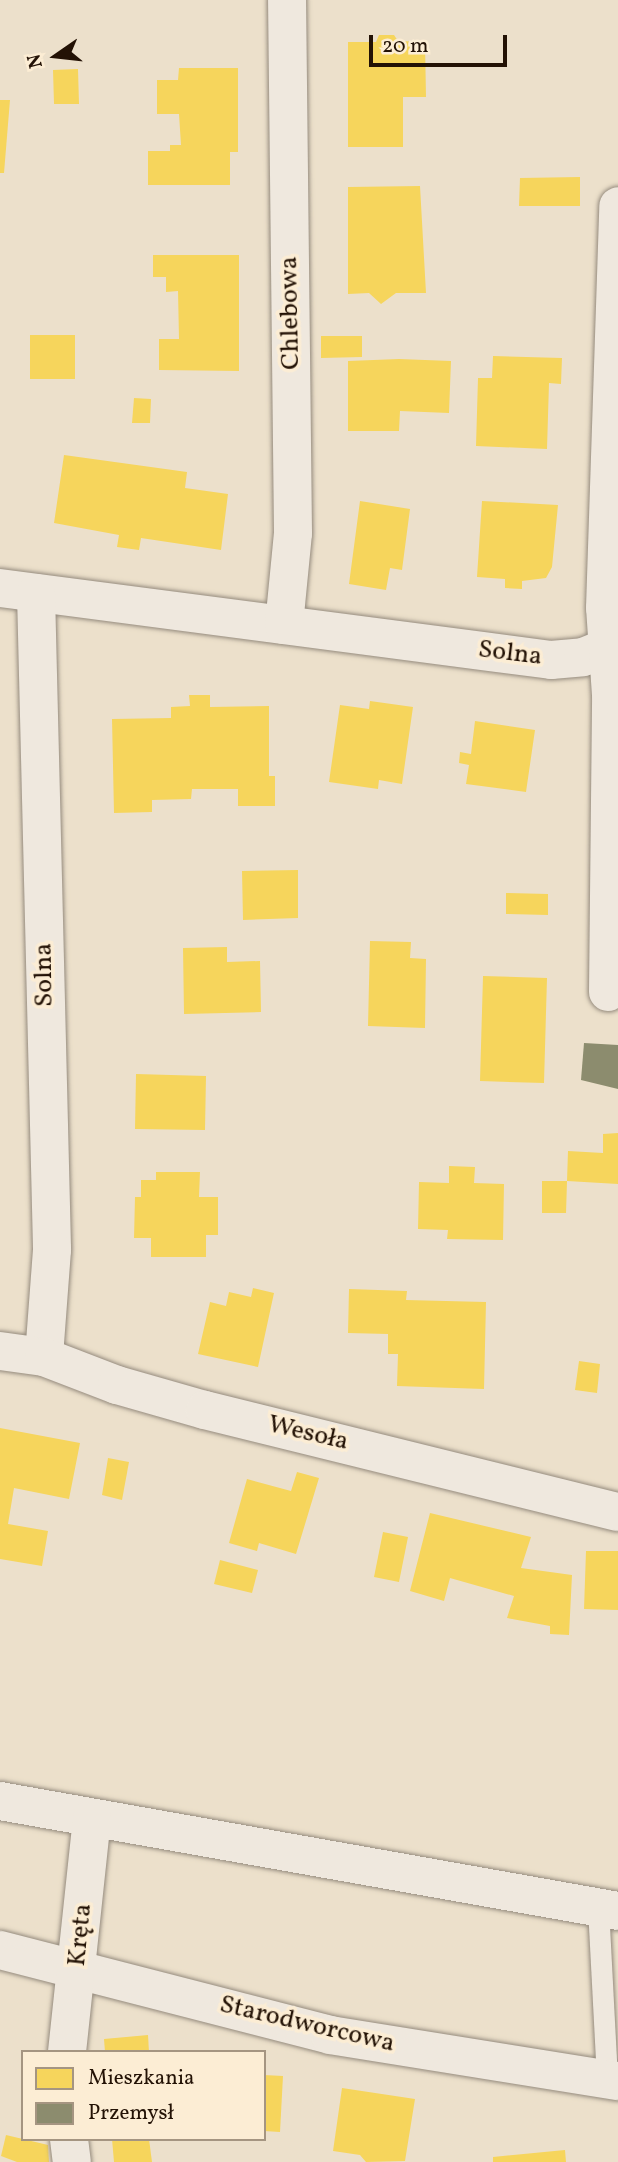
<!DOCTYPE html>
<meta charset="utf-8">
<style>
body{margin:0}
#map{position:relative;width:618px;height:2162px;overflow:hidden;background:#ece0cb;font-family:Vollkorn,serif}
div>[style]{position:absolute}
.homes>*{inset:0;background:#f6d55c}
.industry>*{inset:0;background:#8c8c6e}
.roads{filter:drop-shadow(0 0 2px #958b7e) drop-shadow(0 0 2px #958b7e)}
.service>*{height:21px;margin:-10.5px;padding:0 10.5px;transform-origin:10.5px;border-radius:10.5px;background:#efe8de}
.minor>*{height:38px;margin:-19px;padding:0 19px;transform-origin:19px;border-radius:19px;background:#efe8de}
span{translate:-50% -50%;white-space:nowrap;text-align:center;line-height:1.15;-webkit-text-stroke:7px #fcedd4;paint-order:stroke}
.street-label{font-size:26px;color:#231205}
.legend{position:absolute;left:21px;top:2050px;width:245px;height:91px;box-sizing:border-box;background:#fcedd4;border:2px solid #a59581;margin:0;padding:9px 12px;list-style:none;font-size:21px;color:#231205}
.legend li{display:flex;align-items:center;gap:14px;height:35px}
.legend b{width:35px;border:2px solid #a59581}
.north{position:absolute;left:21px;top:21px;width:70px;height:70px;-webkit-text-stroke:5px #fcedd4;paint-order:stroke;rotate:256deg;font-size:19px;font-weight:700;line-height:28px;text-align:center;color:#231205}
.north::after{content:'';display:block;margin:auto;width:24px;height:32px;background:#231205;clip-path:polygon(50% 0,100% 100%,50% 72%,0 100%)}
.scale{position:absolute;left:369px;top:35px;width:138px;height:32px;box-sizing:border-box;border:4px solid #231205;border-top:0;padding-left:9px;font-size:21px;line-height:24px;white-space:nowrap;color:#231205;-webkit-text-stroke:5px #fcedd4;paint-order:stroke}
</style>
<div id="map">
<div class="homes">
<i style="clip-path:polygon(379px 35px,394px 35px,398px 41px,425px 42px,426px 97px,403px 97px,403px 147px,348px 147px,348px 42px,376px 42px)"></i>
<i style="clip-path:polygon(179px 68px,238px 68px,238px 152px,230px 152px,230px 185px,148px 185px,148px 151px,170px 151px,170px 145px,181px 145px,179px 114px,157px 114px,157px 80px,178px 80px)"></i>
<i style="clip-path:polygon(78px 69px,79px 104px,54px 104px,53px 70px)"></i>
<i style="clip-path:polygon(0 100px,10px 100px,4px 173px,0 173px)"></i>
<i style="clip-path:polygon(580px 177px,580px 206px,519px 206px,520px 178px)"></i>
<i style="clip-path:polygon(420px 186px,426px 293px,396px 293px,381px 304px,369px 293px,348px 294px,348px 187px)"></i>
<i style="clip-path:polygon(153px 255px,239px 255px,239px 371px,159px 370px,159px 339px,179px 339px,178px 291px,166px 292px,166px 277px,153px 277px)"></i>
<i style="clip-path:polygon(30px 335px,75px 335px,75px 379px,30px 379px)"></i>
<i style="clip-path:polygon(321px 336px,362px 336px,362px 357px,321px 358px)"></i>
<i style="clip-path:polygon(493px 356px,562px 358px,561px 384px,549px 383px,547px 449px,476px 446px,478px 378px,492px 378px)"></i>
<i style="clip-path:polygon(399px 359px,451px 361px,449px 413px,400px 411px,399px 431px,348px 431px,348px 361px)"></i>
<i style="clip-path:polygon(134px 398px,151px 399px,150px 423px,132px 423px)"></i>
<i style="clip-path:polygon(64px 455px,187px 472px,185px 488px,228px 494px,221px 550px,141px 538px,139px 550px,117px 547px,119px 535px,54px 523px)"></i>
<i style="clip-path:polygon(360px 501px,410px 509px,402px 570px,390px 568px,386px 590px,349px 584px)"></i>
<i style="clip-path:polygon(482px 501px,558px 505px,552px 567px,546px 578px,522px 581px,522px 589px,505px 588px,505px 579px,477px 577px)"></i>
<i style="clip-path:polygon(189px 695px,210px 695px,210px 707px,269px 706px,269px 776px,275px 776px,275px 806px,238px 806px,238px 789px,192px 789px,191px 799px,152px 800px,152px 812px,114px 813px,112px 719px,171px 718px,171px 707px,190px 706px)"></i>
<i style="clip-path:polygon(370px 701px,413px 707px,402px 784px,379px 780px,378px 789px,329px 782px,340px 705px,369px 709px)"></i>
<i style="clip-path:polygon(475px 721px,535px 730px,526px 792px,466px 784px,469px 765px,459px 763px,460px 752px,471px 754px)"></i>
<i style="clip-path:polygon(298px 870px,298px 918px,243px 920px,242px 871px)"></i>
<i style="clip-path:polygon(506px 893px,548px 894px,548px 915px,506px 914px)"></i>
<i style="clip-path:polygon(370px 941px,411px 942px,410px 958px,426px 959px,425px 1028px,368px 1026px)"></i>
<i style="clip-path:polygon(227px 947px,227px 962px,260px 961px,261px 1012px,184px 1014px,183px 948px)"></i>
<i style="clip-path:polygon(483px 976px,547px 978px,544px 1083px,480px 1081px)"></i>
<i style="clip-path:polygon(136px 1074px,206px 1076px,205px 1130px,135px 1129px)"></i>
<i style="clip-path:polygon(618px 1133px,618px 1184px,567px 1181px,568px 1151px,603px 1153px,603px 1134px)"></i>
<i style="clip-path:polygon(449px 1166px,475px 1167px,474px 1183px,504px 1184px,503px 1240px,447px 1239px,448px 1230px,418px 1229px,419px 1182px,449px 1183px)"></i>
<i style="clip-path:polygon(156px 1172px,200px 1172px,199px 1197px,218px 1197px,218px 1235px,206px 1235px,206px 1257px,151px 1257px,151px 1238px,134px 1238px,135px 1197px,141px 1197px,141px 1180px,156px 1180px)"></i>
<i style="clip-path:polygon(542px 1181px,567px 1181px,566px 1213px,542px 1213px)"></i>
<i style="clip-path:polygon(253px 1288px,274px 1293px,258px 1367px,198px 1354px,210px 1302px,226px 1306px,229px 1292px,251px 1297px)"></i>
<i style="clip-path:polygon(349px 1289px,407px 1291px,406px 1300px,486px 1302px,484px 1389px,397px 1386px,398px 1354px,388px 1354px,388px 1334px,348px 1333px)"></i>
<i style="clip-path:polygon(579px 1361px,600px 1364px,597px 1393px,575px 1390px)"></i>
<i style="clip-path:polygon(0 1428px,80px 1443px,69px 1499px,14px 1488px,8px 1524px,48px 1531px,42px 1566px,0 1559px)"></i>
<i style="clip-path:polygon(108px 1458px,129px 1462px,122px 1500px,102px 1495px)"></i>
<i style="clip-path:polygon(297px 1472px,319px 1478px,296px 1554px,259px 1543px,257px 1551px,229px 1543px,247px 1479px,291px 1491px)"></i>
<i style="clip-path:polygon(430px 1513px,531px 1537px,521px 1568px,572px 1575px,569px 1635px,550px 1634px,550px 1626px,507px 1618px,514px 1596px,450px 1578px,444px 1601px,410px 1591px)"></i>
<i style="clip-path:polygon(383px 1532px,408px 1537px,399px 1582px,374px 1577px)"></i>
<i style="clip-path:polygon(586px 1551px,618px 1551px,618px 1610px,584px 1609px)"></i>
<i style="clip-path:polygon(220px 1560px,258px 1570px,252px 1593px,214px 1584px)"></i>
<i style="clip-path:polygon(148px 2035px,149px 2052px,105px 2052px,104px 2039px)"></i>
<i style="clip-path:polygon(264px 2075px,283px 2076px,280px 2132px,264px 2131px)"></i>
<i style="clip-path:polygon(342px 2088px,415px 2099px,405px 2161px,366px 2162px,360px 2155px,333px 2151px)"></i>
<i style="clip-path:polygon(6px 2135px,48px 2145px,49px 2162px,17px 2162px,1px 2156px)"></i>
<i style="clip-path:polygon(112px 2139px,149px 2139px,152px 2162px,114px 2162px)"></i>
<i style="clip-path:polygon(565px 2150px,566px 2162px,493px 2162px,493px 2157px)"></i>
</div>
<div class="industry">
<i style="clip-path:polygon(584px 1043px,618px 1045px,618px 1089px,581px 1080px)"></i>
</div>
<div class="roads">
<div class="service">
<i style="left:598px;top:1907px;width:173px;rotate:87deg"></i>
</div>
<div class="minor">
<i style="left:0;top:588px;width:556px;rotate:7.44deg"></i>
<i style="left:551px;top:660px;width:32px;rotate:-5deg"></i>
<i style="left:583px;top:657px;width:38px;rotate:-22deg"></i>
<i style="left:36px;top:593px;width:657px;rotate:88.6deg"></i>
<i style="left:52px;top:1250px;width:107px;rotate:94.3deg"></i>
<i style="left:284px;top:625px;width:92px;rotate:-84.4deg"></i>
<i style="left:293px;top:533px;width:533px;rotate:-90.64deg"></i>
<i style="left:608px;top:992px;width:297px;rotate:-89.4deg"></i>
<i style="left:611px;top:695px;width:87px;rotate:-93.9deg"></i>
<i style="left:605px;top:608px;width:402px;rotate:-88.1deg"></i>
<i style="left:0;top:1351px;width:44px;rotate:7.8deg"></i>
<i style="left:44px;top:1357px;width:78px;rotate:21deg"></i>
<i style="left:117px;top:1385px;width:91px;rotate:15.9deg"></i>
<i style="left:205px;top:1410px;width:425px;rotate:13.9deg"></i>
<i style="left:0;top:1801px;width:628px;rotate:10.09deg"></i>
<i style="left:0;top:1950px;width:341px;rotate:14.4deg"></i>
<i style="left:330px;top:2035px;width:292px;rotate:9.1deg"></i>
<i style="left:67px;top:2052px;width:235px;rotate:-83.9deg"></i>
<i style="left:69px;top:2139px;width:23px;rotate:83deg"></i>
</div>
</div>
<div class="street-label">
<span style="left:291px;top:313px;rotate:-91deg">Chlebowa</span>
<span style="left:510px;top:654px;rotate:7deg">Solna</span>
<span style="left:45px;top:975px;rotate:-91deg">Solna</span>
<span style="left:308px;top:1434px;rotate:13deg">Wesoła</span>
<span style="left:81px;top:1935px;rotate:-84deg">Kręta</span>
<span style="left:307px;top:2025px;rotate:13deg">Starodworcowa</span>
</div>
<ul class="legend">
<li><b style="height:19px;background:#f6d55c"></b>Mieszkania</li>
<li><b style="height:19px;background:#8c8c6e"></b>Przemysł</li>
</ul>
<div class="north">N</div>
<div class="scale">20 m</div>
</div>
